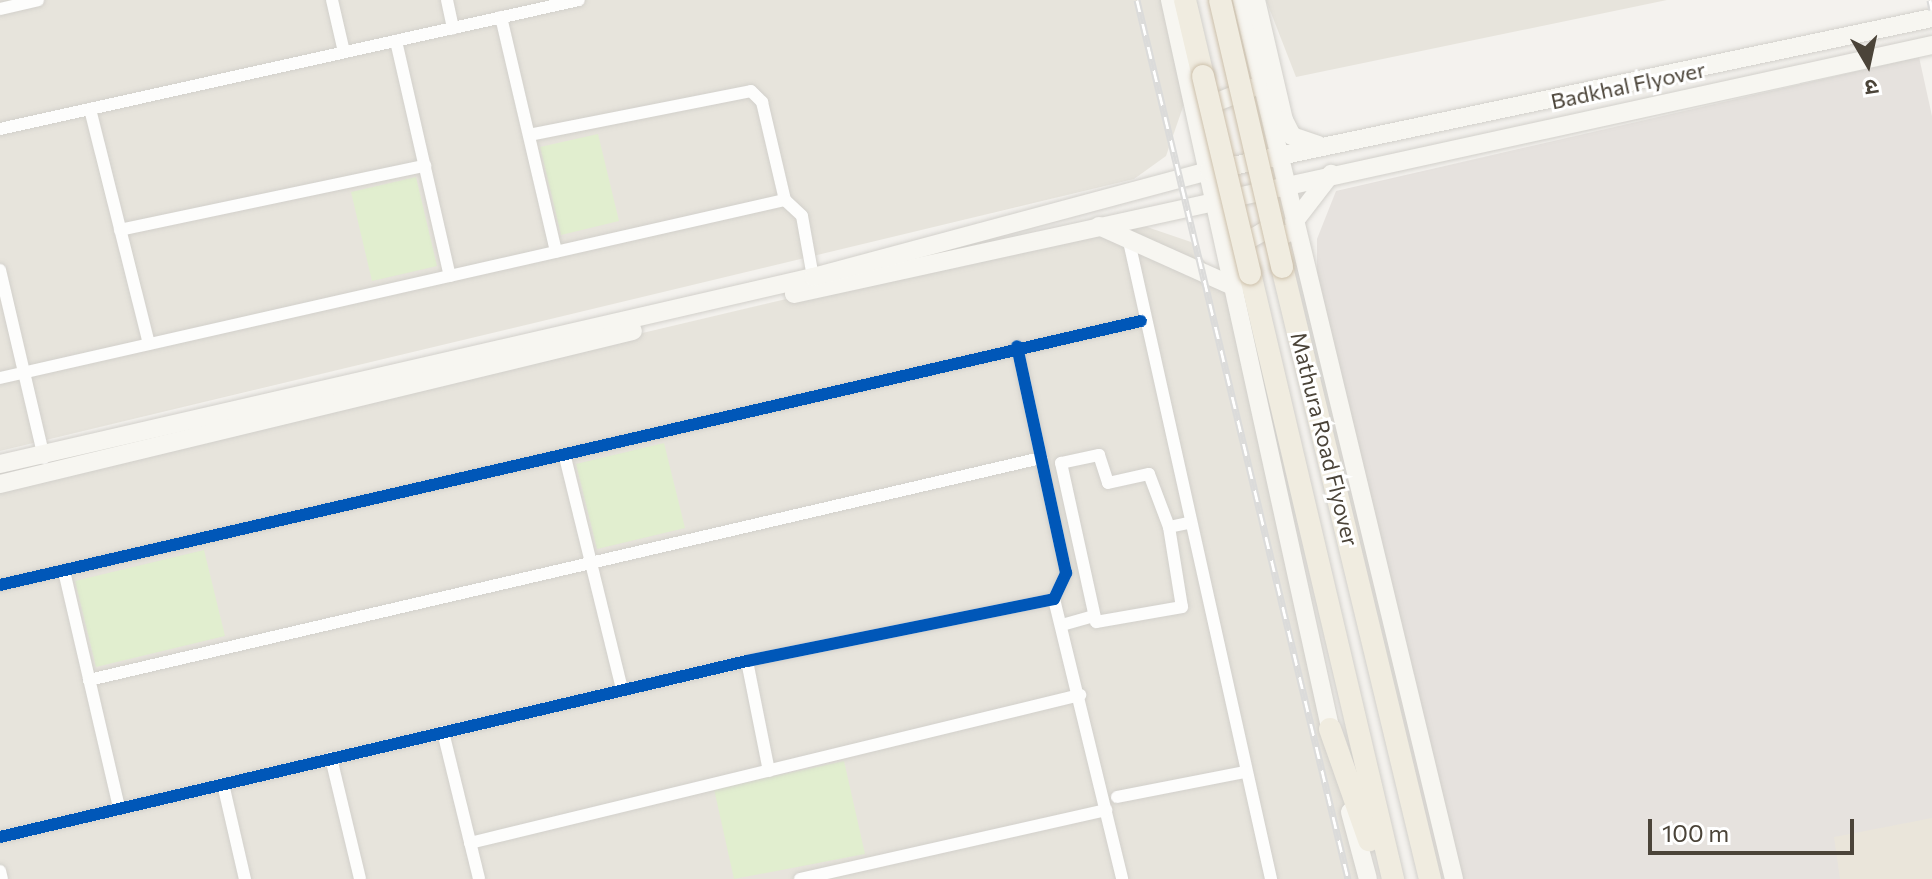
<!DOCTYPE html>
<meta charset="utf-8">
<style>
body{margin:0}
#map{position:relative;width:1932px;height:879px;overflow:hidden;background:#f4f2ee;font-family:Commissioner,"Noto Sans Devanagari",sans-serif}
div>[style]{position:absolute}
.residential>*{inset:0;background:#e7e4dc}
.industrial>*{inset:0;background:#e6e2de}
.education>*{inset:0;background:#eae5da}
.green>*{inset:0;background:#e1eecf}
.roads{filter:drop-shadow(0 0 2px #d2d0cb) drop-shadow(0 0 2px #d2d0cb)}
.minor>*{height:12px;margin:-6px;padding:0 6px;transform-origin:6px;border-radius:6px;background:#fdfdfc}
.secondary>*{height:18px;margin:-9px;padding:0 9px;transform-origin:9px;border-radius:9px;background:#f7f6f1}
.trunk>*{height:22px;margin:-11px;padding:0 11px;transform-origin:11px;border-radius:11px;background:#f0ece0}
.rail>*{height:7px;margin-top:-3.5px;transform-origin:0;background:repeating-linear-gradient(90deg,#fff 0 12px,#dbdbda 0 24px);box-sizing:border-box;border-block:2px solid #dbdbda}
.bridges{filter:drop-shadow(0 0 2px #ccbfa9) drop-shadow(0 0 2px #ccbfa9)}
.trunk-bridge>*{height:22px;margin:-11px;padding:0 11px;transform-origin:11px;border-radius:11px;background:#f0ece0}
.cycleway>*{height:12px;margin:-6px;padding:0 6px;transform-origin:6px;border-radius:6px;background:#0057b8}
span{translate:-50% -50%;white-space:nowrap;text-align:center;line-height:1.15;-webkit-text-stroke:6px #fff;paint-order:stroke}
.street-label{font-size:22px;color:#4b4439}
.north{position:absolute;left:1828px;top:24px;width:80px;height:80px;-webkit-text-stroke:6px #fff;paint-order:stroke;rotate:171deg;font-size:22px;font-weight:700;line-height:32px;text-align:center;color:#4b4439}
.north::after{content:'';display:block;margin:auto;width:28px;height:36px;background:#4b4439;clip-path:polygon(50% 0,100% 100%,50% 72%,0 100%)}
.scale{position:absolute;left:1648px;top:819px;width:206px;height:36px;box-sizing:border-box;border:4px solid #4b4439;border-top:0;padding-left:10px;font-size:24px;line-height:28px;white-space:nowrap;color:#4b4439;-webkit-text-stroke:6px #fff;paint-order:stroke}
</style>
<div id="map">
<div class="residential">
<i style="clip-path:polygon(0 0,1161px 0,1185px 101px,1166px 156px,1134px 179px,0 451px)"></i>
<i style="clip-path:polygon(1266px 0,1667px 0,1296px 77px)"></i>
<i style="clip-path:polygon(1144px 226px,1191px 242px,1231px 299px,1368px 879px,0 879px,0 485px,1078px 230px)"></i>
</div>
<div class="industrial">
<i style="clip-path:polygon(1919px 57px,1932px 116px,1932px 879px,1455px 879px,1317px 287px,1317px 239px,1336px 191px)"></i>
</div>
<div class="education">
<i style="clip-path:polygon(1932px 818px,1932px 879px,1840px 879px,1834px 837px)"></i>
</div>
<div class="green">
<i style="clip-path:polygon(598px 134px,619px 221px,561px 235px,540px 147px)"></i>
<i style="clip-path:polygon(416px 177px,437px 266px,372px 281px,351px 192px)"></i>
<i style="clip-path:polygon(664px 443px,685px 528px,597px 549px,576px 464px)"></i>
<i style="clip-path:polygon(204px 550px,225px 636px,96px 667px,75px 581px)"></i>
<i style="clip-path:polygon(844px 761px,865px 854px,734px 879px,714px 789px)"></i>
</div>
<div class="roads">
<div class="minor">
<i style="left:332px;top:0;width:53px;rotate:77deg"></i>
<i style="left:447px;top:0;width:29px;rotate:78deg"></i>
<i style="left:0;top:9px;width:39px;rotate:-13deg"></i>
<i style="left:501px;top:17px;width:241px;rotate:76.8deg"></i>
<i style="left:396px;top:41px;width:241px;rotate:77.1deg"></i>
<i style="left:90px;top:109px;width:242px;rotate:75.9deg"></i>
<i style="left:0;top:129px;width:593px;rotate:-12.56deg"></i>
<i style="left:529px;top:135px;width:226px;rotate:-11.2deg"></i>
<i style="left:751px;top:91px;width:16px;rotate:45deg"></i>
<i style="left:762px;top:102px;width:101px;rotate:76.8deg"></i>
<i style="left:120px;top:230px;width:312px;rotate:-11.9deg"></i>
<i style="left:1128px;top:237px;width:658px;rotate:77.44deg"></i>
<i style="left:0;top:270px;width:193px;rotate:76.8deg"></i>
<i style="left:0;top:378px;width:805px;rotate:-12.78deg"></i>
<i style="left:785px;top:200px;width:23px;rotate:43deg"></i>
<i style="left:802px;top:216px;width:62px;rotate:79.8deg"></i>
<i style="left:565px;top:457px;width:239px;rotate:76.2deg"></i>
<i style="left:1169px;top:527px;width:81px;rotate:80.8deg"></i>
<i style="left:1182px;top:607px;width:87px;rotate:170.1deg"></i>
<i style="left:1096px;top:622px;width:163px;rotate:-102.4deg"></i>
<i style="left:1061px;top:463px;width:39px;rotate:-12deg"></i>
<i style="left:1099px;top:455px;width:29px;rotate:72deg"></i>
<i style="left:1108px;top:483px;width:42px;rotate:-12.4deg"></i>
<i style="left:1149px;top:474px;width:57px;rotate:69.3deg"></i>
<i style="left:1169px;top:527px;width:19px;rotate:-12deg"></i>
<i style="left:64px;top:571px;width:243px;rotate:76.9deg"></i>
<i style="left:0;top:585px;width:1171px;rotate:-13.03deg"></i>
<i style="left:1054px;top:599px;width:288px;rotate:76.3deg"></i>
<i style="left:1062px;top:625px;width:33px;rotate:-16deg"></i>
<i style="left:747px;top:661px;width:112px;rotate:78.7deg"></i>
<i style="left:89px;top:680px;width:978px;rotate:-13.13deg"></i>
<i style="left:443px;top:732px;width:151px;rotate:76.2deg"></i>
<i style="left:331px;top:758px;width:124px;rotate:76.5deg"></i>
<i style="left:223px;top:784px;width:98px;rotate:77deg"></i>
<i style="left:1117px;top:797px;width:130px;rotate:-11.1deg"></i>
<i style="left:0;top:837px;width:767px;rotate:-13.26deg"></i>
<i style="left:747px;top:661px;width:313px;rotate:-11.4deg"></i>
<i style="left:1054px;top:599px;width:29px;rotate:-65deg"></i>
<i style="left:1066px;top:573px;width:232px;rotate:-102.2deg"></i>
<i style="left:470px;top:843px;width:628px;rotate:-13.64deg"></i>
<i style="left:0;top:871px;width:8px;rotate:76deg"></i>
<i style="left:800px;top:879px;width:314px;rotate:-12.7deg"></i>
</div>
<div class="secondary">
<i style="left:1170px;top:0;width:759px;rotate:77.59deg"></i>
<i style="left:1242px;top:0;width:904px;rotate:76.44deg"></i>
<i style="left:1256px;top:0;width:123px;rotate:76.9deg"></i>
<i style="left:1284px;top:120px;width:18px;rotate:63deg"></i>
<i style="left:1292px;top:136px;width:28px;rotate:19deg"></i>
<i style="left:1197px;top:98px;width:20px;rotate:11deg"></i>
<i style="left:1217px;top:102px;width:37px;rotate:-22deg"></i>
<i style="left:1294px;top:222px;width:61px;rotate:-52.4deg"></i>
<i style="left:1099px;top:226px;width:149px;rotate:24.2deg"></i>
<i style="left:1232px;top:249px;width:35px;rotate:-29deg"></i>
<i style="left:1263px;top:232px;width:23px;rotate:5deg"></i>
<i style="left:794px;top:294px;width:1165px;rotate:-12.34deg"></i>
<i style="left:0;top:464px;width:834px;rotate:-12.95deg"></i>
<i style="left:813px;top:277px;width:410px;rotate:-15deg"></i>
<i style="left:1209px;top:171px;width:739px;rotate:-11.95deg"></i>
<i style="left:0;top:484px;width:651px;rotate:-13.59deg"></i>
<i style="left:1350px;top:812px;width:69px;rotate:75deg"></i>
</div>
<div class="trunk">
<i style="left:1185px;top:0;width:78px;rotate:76.7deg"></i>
<i style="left:1282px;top:267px;width:630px;rotate:76.41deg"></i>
<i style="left:1250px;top:273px;width:623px;rotate:76.72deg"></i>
<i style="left:1330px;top:729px;width:118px;rotate:70.6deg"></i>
</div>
</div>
<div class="rail">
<i style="left:1137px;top:0;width:904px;rotate:76.5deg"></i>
<i style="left:1930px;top:0;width:10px;rotate:79deg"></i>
</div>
<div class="bridges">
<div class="trunk-bridge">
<i style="left:1220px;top:0;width:274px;rotate:76.9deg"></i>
<i style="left:1203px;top:76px;width:203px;rotate:76.6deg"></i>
</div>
</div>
<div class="cycleway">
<i style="left:0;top:585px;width:1171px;rotate:-13.03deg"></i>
<i style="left:0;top:837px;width:767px;rotate:-13.26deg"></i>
<i style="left:747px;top:661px;width:313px;rotate:-11.4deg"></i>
<i style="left:1054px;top:599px;width:29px;rotate:-65deg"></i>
<i style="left:1066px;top:573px;width:232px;rotate:-102.2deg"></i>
</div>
<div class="street-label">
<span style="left:1628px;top:85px;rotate:-12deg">Badkhal Flyover</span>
<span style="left:1325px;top:439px;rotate:76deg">Mathura Road Flyover</span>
</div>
<div class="north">उ</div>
<div class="scale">100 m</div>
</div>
